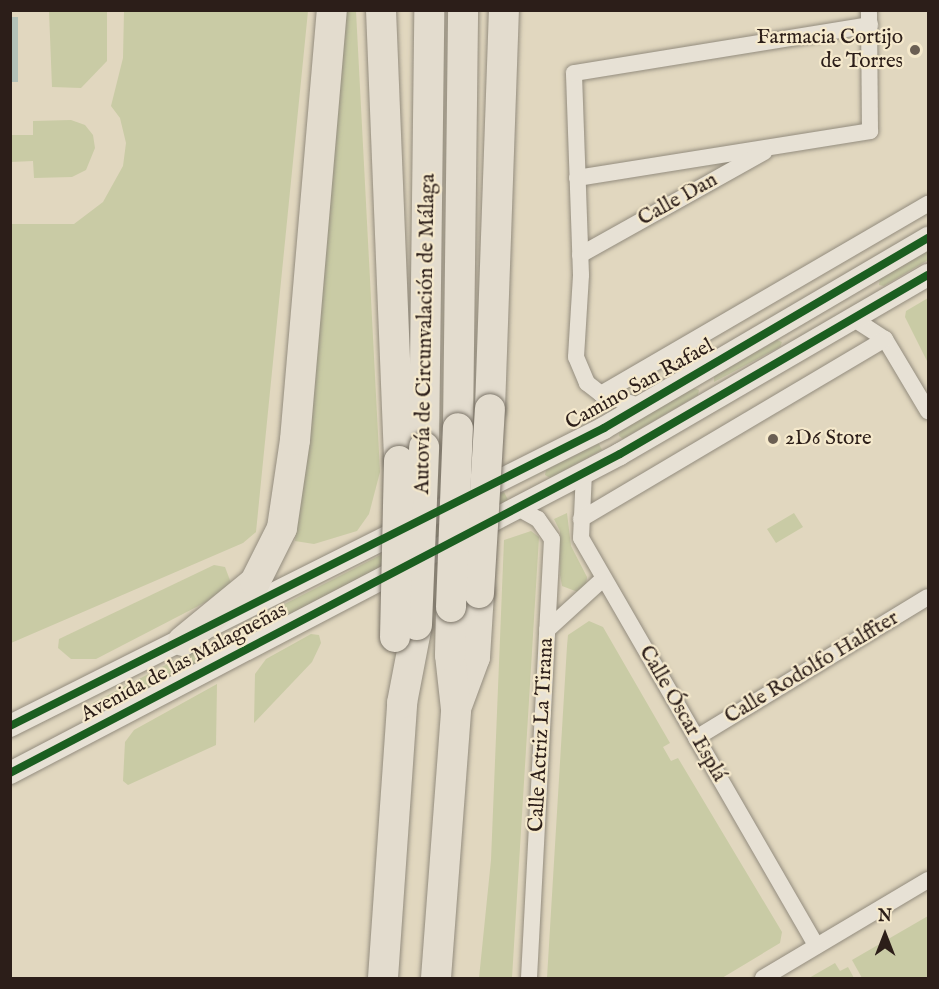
<!DOCTYPE html>
<meta charset="utf-8">
<style>
body{margin:0}
#map{position:relative;width:939px;height:989px;overflow:hidden;background:#e1d7bf;font-family:"IM FELL English",serif}
div>[style]{position:absolute}
.green>*{inset:0;background:#c9cba5}
.water>*{inset:0;background:#b3c2b9}
.roads{filter:drop-shadow(0 0 2px #938c7e) drop-shadow(0 0 2px #938c7e)}
.minor>*{height:16px;margin:-8px;padding:0 8px;transform-origin:8px;border-radius:8px;background:#e7e1d5}
.secondary>*{height:22px;margin:-11px;padding:0 11px;transform-origin:11px;border-radius:11px;background:#e7e1d5}
.motorway>*{height:30px;margin:-15px;padding:0 15px;transform-origin:15px;border-radius:15px;background:#e3dcce}
.bridges{filter:drop-shadow(0 0 2px #7a7367) drop-shadow(0 0 2px #7a7367)}
.motorway-bridge>*{height:30px;margin:-15px;padding:0 15px;transform-origin:15px;border-radius:15px;background:#e3dcce}
.cycleway>*{height:8px;margin:-4px;padding:0 4px;transform-origin:4px;border-radius:4px;background:#1b5e20}
.dots>*{width:16px;height:16px;translate:-50% -50%;box-sizing:border-box;border:3px solid #f5e9cc;border-radius:50%}
span{translate:-50% -50%;white-space:nowrap;text-align:center;line-height:1.15;-webkit-text-stroke:4.5px #f5e9cc;paint-order:stroke}
.poi-label{font-size:21px;color:#2c1e19}
.right{translate:-100% -50%;text-align:right}
.left{translate:0 -50%;text-align:left}
.street-label{font-size:21px;color:#2c1e19}
.frame{position:absolute;inset:0;border:12px solid #2c1e19;pointer-events:none}
.north{position:absolute;left:855px;top:905px;width:60px;height:60px;-webkit-text-stroke:4px #f5e9cc;paint-order:stroke;rotate:0deg;font-size:16px;font-weight:700;line-height:24px;text-align:center;color:#2c1e19}
.north::after{content:'';display:block;margin:auto;width:21px;height:27px;background:#2c1e19;clip-path:polygon(50% 0,100% 100%,50% 72%,0 100%)}
</style>
<div id="map">
<div class="green">
<i style="clip-path:polygon(49px 11px,107px 11px,107px 61px,81px 88px,52px 87px)"></i>
<i style="clip-path:polygon(124px 11px,308px 11px,256px 532px,243px 543px,11px 643px,11px 224px,74px 224px,103px 202px,123px 166px,126px 143px,120px 118px,111px 106px,123px 58px)"></i>
<i style="clip-path:polygon(340px 11px,356px 11px,380px 472px,369px 514px,357px 531px,314px 544px,295px 541px)"></i>
<i style="clip-path:polygon(71px 120px,85px 125px,93px 135px,95px 148px,86px 170px,72px 177px,34px 178px,33px 161px,11px 162px,11px 135px,33px 135px,33px 121px)"></i>
<i style="clip-path:polygon(928px 250px,928px 260px,884px 286px,879px 285px,880px 278px)"></i>
<i style="clip-path:polygon(928px 298px,928px 363px,905px 317px,906px 311px)"></i>
<i style="clip-path:polygon(777px 340px,782px 342px,780px 347px,714px 382px,714px 376px)"></i>
<i style="clip-path:polygon(694px 388px,699px 390px,698px 395px,623px 439px,619px 436px,620px 429px)"></i>
<i style="clip-path:polygon(598px 442px,602px 450px,550px 478px,545px 475px,546px 470px)"></i>
<i style="clip-path:polygon(504px 492px,508px 500px,275px 622px,267px 621px,267px 613px)"></i>
<i style="clip-path:polygon(567px 513px,571px 546px,587px 577px,586px 586px,578px 592px,562px 586px,560px 575px,560px 531px,554px 519px)"></i>
<i style="clip-path:polygon(794px 513px,803px 527px,776px 543px,767px 529px)"></i>
<i style="clip-path:polygon(531px 531px,539px 537px,512px 978px,479px 978px,491px 860px,504px 540px)"></i>
<i style="clip-path:polygon(214px 565px,225px 567px,231px 583px,206px 602px,96px 659px,71px 659px,58px 648px,59px 639px)"></i>
<i style="clip-path:polygon(589px 621px,603px 627px,670px 743px,663px 747px,671px 761px,678px 758px,782px 932px,780px 943px,722px 978px,547px 978px,567px 646px,568px 635px)"></i>
<i style="clip-path:polygon(311px 634px,319px 635px,321px 643px,312px 662px,254px 723px,255px 674px,266px 659px)"></i>
<i style="clip-path:polygon(202px 646px,212px 647px,210px 656px,97px 714px,88px 712px,91px 704px)"></i>
<i style="clip-path:polygon(217px 684px,216px 745px,128px 785px,123px 781px,125px 742px,134px 730px)"></i>
<i style="clip-path:polygon(928px 916px,928px 978px,862px 978px,852px 960px)"></i>
<i style="clip-path:polygon(835px 963px,840px 971px,848px 967px,854px 978px,809px 978px)"></i>
</div>
<div class="water">
<i style="clip-path:polygon(11px 17px,18px 17px,18px 82px,11px 82px)"></i>
</div>
<div class="roads">
<div class="minor">
<i style="left:577px;top:178px;width:297px;rotate:-9.1deg"></i>
<i style="left:870px;top:131px;width:121px;rotate:-90.5deg"></i>
<i style="left:580px;top:255px;width:211px;rotate:-29.2deg"></i>
<i style="left:854px;top:319px;width:37px;rotate:33deg"></i>
<i style="left:885px;top:339px;width:84px;rotate:59.2deg"></i>
<i style="left:601px;top:394px;width:378px;rotate:-30.2deg"></i>
<i style="left:642px;top:407px;width:43px;rotate:-162.4deg"></i>
<i style="left:601px;top:394px;width:18px;rotate:-142deg"></i>
<i style="left:587px;top:383px;width:28px;rotate:-113deg"></i>
<i style="left:576px;top:357px;width:82px;rotate:-86.5deg"></i>
<i style="left:581px;top:275px;width:202px;rotate:-92deg"></i>
<i style="left:574px;top:73px;width:300px;rotate:-9.2deg"></i>
<i style="left:584px;top:472px;width:66px;rotate:92.6deg"></i>
<i style="left:581px;top:538px;width:471px;rotate:60deg"></i>
<i style="left:518px;top:508px;width:23px;rotate:29deg"></i>
<i style="left:538px;top:519px;width:24px;rotate:55deg"></i>
<i style="left:552px;top:539px;width:440px;rotate:93deg"></i>
<i style="left:581px;top:519px;width:353px;rotate:-30.6deg"></i>
<i style="left:547px;top:630px;width:74px;rotate:-42.3deg"></i>
<i style="left:696px;top:738px;width:271px;rotate:-31.3deg"></i>
<i style="left:763px;top:978px;width:192px;rotate:-30.7deg"></i>
</div>
<div class="secondary">
<i style="left:10px;top:726px;width:665px;rotate:-26.64deg"></i>
<i style="left:604px;top:428px;width:376px;rotate:-30.4deg"></i>
<i style="left:10px;top:773px;width:688px;rotate:-27.61deg"></i>
<i style="left:620px;top:454px;width:356px;rotate:-30.2deg"></i>
</div>
<div class="motorway">
<i style="left:381px;top:10px;width:451px;rotate:87.7deg"></i>
<i style="left:490px;top:409px;width:399px;rotate:-88deg"></i>
<i style="left:458px;top:428px;width:418px;rotate:-89.3deg"></i>
<i style="left:424px;top:447px;width:437px;rotate:-89.3deg"></i>
<i style="left:183px;top:641px;width:93px;rotate:-39.3deg"></i>
<i style="left:255px;top:582px;width:60px;rotate:-63.4deg"></i>
<i style="left:282px;top:528px;width:89px;rotate:-81.6deg"></i>
<i style="left:295px;top:440px;width:432px;rotate:-85.1deg"></i>
<i style="left:458px;top:703px;width:49px;rotate:-69.7deg"></i>
<i style="left:475px;top:657px;width:64px;rotate:-86.4deg"></i>
<i style="left:383px;top:978px;width:276px;rotate:-86deg"></i>
<i style="left:402px;top:703px;width:79px;rotate:-79.1deg"></i>
<i style="left:436px;top:978px;width:270px;rotate:-85.7deg"></i>
<i style="left:456px;top:709px;width:54px;rotate:-96.3deg"></i>
<i style="left:450px;top:655px;width:48px;rotate:-88.8deg"></i>
</div>
</div>
<div class="bridges">
<div class="motorway-bridge">
<i style="left:479px;top:593px;width:184px;rotate:-86.6deg"></i>
<i style="left:451px;top:607px;width:179px;rotate:-87.8deg"></i>
<i style="left:417px;top:625px;width:178px;rotate:-87.7deg"></i>
<i style="left:395px;top:637px;width:176px;rotate:-88.7deg"></i>
</div>
</div>
<div class="cycleway">
<i style="left:10px;top:726px;width:665px;rotate:-26.64deg"></i>
<i style="left:604px;top:428px;width:376px;rotate:-30.4deg"></i>
<i style="left:10px;top:773px;width:688px;rotate:-27.61deg"></i>
<i style="left:620px;top:454px;width:356px;rotate:-30.2deg"></i>
</div>
<div class="dots">
<i style="left:915px;top:50px;background:#6b5f53"></i>
<i style="left:773px;top:439px;background:#6b5f53"></i>
</div>
<div class="poi-label">
<span class="right" style="left:903px;top:50px">Farmacia Cortijo<br>de Torres</span>
<span class="left" style="left:785px;top:439px">2D6 Store</span>
</div>
<div class="street-label">
<span style="left:678px;top:200px;rotate:-29deg">Calle Dan</span>
<span style="left:426px;top:334px;rotate:-89deg">Autovía de Circunvalación de Málaga</span>
<span style="left:640px;top:385px;rotate:-29deg">Camino San Rafael</span>
<span style="left:184px;top:663px;rotate:-28deg">Avenida de las Malagueñas</span>
<span style="left:812px;top:668px;rotate:-31deg">Calle Rodolfo Halffter</span>
<span style="left:682px;top:714px;rotate:60deg">Calle Óscar Esplá</span>
<span style="left:542px;top:735px;rotate:-87deg">Calle Actriz La Tirana</span>
</div>
<div class="frame"></div>
<div class="north">N</div>
</div>
